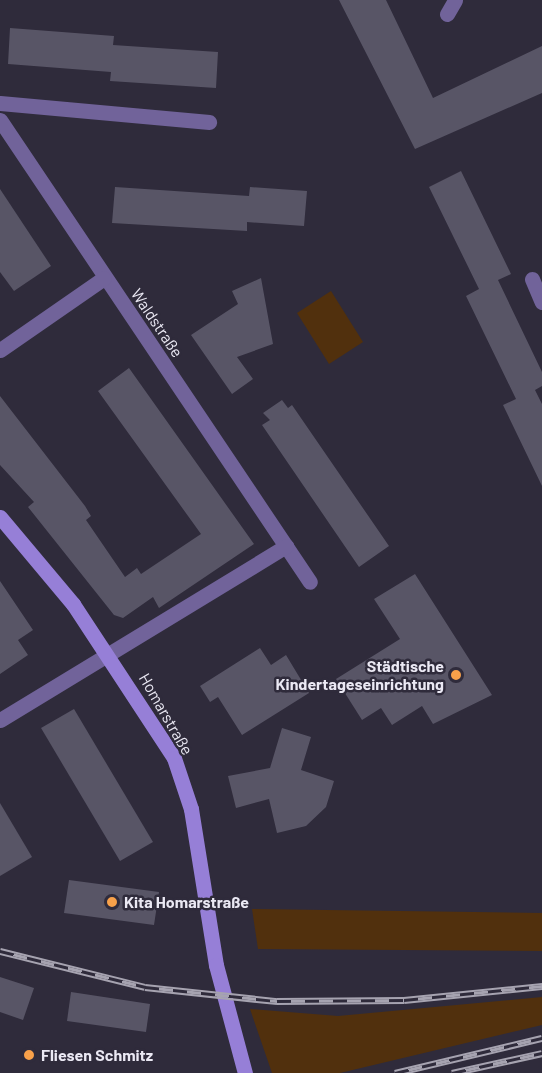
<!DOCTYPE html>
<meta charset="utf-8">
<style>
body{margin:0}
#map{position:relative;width:542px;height:1073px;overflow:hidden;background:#2f2b3b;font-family:Barlow,sans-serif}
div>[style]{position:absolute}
.green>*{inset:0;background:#51300d}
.building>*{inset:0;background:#585566}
.street>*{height:15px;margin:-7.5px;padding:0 7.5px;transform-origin:7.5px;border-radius:7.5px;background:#71639a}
.secondary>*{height:15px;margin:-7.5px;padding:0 7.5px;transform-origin:7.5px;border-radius:7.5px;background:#967fd7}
.rail>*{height:7px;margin-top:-3.5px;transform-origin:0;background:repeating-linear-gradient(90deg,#2f2b3b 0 14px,#a6a3b0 0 28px);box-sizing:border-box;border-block:2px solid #a6a3b0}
.dots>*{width:16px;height:16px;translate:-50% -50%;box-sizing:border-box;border:3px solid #2f2b3b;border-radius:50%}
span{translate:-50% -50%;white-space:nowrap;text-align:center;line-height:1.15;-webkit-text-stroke:5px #2f2b3b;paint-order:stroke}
.street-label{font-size:16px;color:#ebe9f4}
.poi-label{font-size:16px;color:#ebe9f4;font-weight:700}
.right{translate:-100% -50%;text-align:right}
.left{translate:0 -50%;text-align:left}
</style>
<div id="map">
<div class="green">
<i style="clip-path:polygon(331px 291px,363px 342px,329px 364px,297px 313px)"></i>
<i style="clip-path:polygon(252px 909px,542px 913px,542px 951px,258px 949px)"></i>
<i style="clip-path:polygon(542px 997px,542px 1025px,340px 1073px,272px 1073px,250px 1009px,338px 1016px)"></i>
</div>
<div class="building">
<i style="clip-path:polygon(339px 0,386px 0,433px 98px,542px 46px,542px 93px,415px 149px)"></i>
<i style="clip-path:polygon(10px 28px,114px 36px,113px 45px,218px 52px,216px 88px,110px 81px,111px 72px,8px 64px)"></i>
<i style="clip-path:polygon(461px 171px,511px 274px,498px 280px,542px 372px,542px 386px,535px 390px,542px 404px,542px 486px,503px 405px,516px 399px,466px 296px,479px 289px,429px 187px)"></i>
<i style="clip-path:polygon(115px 187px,249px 196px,250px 187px,307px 191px,304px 226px,247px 222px,247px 231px,112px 223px)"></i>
<i style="clip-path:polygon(0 189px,51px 266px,14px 291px,0 272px)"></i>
<i style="clip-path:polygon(261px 278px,273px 344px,237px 357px,253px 379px,232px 394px,191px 335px,238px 304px,232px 291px)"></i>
<i style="clip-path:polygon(129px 368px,254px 544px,159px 608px,153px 597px,123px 618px,114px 615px,28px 507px,34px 502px,0 465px,0 396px,85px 506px,91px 516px,86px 520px,125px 577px,137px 568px,141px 574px,201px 534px,98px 391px)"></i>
<i style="clip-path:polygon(282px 400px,288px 408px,292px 405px,389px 546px,359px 567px,262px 425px,270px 420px,263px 413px)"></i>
<i style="clip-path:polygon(415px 574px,492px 695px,433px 724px,422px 706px,392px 725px,381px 708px,362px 720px,336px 679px,400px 639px,374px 599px)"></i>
<i style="clip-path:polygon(0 581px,33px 630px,18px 640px,28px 655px,0 674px)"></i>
<i style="clip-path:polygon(260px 648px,271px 665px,286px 655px,309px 693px,242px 735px,218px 697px,210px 702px,200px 686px)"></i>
<i style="clip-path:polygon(74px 709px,153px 842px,120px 861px,41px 728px)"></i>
<i style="clip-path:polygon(282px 728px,311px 737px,301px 770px,334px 781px,326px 807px,306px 826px,277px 833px,269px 799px,236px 808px,228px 776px,270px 768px)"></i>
<i style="clip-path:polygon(0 803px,32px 857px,0 876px)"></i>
<i style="clip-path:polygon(69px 880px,159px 892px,154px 925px,64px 913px)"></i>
<i style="clip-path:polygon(0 977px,34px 988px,23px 1020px,0 1012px)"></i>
<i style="clip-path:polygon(71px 992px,150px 1004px,146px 1032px,67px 1021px)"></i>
</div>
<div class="street">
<i style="left:447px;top:14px;width:16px;rotate:-60deg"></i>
<i style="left:0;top:103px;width:210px;rotate:5.2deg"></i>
<i style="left:0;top:120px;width:556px;rotate:56.14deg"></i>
<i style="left:532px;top:279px;width:25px;rotate:67deg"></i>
<i style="left:0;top:350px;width:126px;rotate:-34.7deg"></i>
<i style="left:0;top:720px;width:335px;rotate:-31.3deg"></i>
</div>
<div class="secondary">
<i style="left:0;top:517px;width:114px;rotate:50deg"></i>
<i style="left:73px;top:604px;width:184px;rotate:56.7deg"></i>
<i style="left:174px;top:758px;width:54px;rotate:71.6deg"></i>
<i style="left:191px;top:809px;width:158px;rotate:80.9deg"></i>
<i style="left:216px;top:965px;width:112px;rotate:75deg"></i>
</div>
<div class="rail">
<i style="left:0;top:951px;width:149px;rotate:13.9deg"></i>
<i style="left:145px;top:987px;width:133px;rotate:6.1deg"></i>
<i style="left:277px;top:1001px;width:127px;rotate:-0.5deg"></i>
<i style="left:404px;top:1000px;width:139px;rotate:-5.8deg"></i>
<i style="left:395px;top:1073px;width:151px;rotate:-13.4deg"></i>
<i style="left:452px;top:1073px;width:92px;rotate:-12.5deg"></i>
</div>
<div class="dots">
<i style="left:456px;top:675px;background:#f8a14a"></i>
<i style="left:112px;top:902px;background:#f8a14a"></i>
<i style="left:29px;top:1055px;background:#f8a14a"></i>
</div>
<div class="street-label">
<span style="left:157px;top:323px;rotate:56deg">Waldstraße</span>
<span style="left:166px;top:714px;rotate:60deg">Homarstraße</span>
</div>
<div class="poi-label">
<span class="right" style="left:444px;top:675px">Städtische<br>Kindertageseinrichtung</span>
<span class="left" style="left:124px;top:902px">Kita Homarstraße</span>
<span class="left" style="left:41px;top:1055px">Fliesen Schmitz</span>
</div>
</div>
